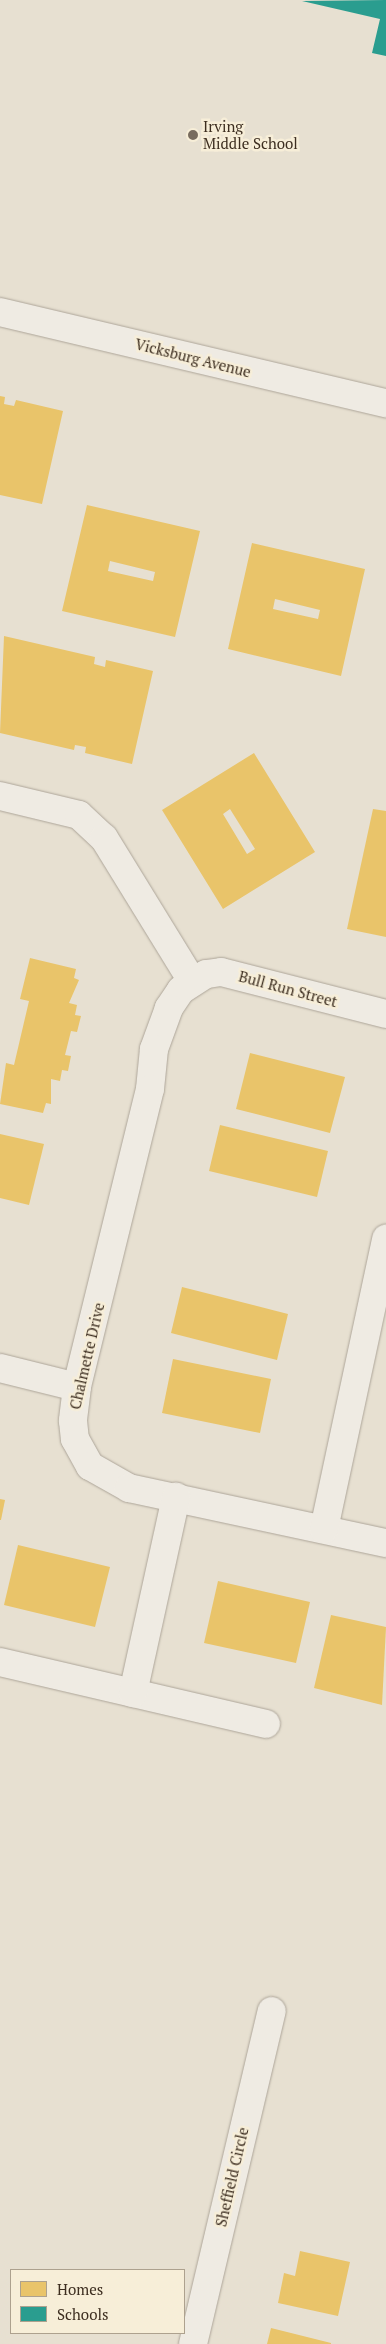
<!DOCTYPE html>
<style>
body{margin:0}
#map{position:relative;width:386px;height:2344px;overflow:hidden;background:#e7e0d1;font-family:"PT Serif",serif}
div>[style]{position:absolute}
.homes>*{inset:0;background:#e9c46a}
.schools>*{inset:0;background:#2a9d8f}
.roads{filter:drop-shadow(0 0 1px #ada599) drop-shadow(0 0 1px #ada599)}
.minor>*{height:28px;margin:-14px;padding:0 14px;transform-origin:14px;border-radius:14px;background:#efebe3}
.dots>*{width:14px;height:14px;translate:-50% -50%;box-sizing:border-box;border:2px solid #f7eed8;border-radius:50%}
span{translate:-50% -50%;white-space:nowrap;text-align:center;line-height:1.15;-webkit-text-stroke:5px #f7eed8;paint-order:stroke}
.poi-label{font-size:15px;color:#3d2e20}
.left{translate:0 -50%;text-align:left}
.street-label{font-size:15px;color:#3d2e20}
.legend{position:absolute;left:10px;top:2269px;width:175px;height:65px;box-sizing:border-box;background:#f7eed8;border:1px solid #ada18e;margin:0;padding:6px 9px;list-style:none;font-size:15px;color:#3d2e20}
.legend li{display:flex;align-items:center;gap:10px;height:25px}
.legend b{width:25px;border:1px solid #ada18e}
</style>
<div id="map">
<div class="homes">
<i style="clip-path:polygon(0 396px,5px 397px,4px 404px,14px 406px,16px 400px,63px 411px,42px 504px,0 495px)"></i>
<i style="clip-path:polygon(evenodd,87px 505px,200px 531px,175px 637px,62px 611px,87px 505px,110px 561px,155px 572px,153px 581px,108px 571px,110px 561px)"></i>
<i style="clip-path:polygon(evenodd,252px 543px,365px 569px,341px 676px,228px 649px,252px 543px,275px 599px,320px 610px,318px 619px,273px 609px,275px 599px)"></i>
<i style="clip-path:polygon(4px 636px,95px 657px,94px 664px,105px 667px,106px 660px,153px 671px,132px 764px,85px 753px,86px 747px,75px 745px,74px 750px,0 733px)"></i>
<i style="clip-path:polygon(evenodd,254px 753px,315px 852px,223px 909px,162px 810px,254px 753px,230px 809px,255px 849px,247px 854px,223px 814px,230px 809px)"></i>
<i style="clip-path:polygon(373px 809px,386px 811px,386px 937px,347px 929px)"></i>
<i style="clip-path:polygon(30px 958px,76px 969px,74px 978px,79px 980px,69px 1003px,77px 1005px,75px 1015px,81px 1016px,77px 1032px,71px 1031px,65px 1055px,71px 1056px,68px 1071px,62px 1070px,60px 1081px,51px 1079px,51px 1104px,46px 1103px,43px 1113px,0 1104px,6px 1063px,14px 1065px,29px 1001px,20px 999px)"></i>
<i style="clip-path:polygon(250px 1053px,345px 1077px,330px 1133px,236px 1109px)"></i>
<i style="clip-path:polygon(220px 1125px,328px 1151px,317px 1197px,209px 1171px)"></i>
<i style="clip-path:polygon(0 1134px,44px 1144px,29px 1205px,0 1198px)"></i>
<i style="clip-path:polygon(182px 1287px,288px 1314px,277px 1360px,171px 1333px)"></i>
<i style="clip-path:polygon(173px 1359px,271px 1379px,260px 1433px,162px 1413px)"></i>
<i style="clip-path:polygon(0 1499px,5px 1500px,1px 1520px,0 1520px)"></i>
<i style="clip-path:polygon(18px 1545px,110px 1567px,95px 1627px,4px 1605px)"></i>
<i style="clip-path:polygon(218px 1581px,310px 1602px,296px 1663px,204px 1643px)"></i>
<i style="clip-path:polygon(331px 1615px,386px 1627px,382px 1705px,314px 1688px)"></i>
<i style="clip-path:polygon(300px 2251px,350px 2262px,338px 2316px,278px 2303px,284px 2273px,295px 2276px)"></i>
<i style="clip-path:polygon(271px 2328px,331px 2343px,331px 2344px,267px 2344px)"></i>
</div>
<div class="schools">
<i style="clip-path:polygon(386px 0,386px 56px,372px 53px,380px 19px,302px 1px)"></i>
</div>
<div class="roads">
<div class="minor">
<i style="left:0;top:312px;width:397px;rotate:13.3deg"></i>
<i style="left:0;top:796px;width:81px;rotate:13.5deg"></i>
<i style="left:79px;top:815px;width:34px;rotate:43deg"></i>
<i style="left:104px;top:838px;width:168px;rotate:58.4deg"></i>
<i style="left:386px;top:1014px;width:170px;rotate:-165.7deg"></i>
<i style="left:221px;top:972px;width:15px;rotate:172deg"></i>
<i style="left:206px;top:974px;width:30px;rotate:147deg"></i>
<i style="left:181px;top:990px;width:22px;rotate:124deg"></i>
<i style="left:169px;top:1008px;width:44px;rotate:110.1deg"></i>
<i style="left:154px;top:1049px;width:40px;rotate:95.7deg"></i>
<i style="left:150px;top:1089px;width:307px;rotate:103.8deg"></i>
<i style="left:77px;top:1387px;width:34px;rotate:97deg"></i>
<i style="left:73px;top:1421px;width:18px;rotate:84deg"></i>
<i style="left:75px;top:1439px;width:31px;rotate:61deg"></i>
<i style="left:90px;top:1466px;width:45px;rotate:29.4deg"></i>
<i style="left:129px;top:1488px;width:263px;rotate:12.1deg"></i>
<i style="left:0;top:1368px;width:79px;rotate:13.9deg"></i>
<i style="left:324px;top:1529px;width:297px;rotate:-77.9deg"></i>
<i style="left:0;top:1662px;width:273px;rotate:13.1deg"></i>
<i style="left:133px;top:1693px;width:201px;rotate:-77.6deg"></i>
<i style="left:193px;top:2344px;width:342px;rotate:-76.7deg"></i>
</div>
</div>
<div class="dots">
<i style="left:193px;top:135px;background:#786c5e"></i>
</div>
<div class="poi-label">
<span class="left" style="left:203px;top:135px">Irving<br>Middle School</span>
</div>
<div class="street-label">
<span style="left:193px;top:358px;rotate:14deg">Vicksburg Avenue</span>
<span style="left:288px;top:989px;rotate:15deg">Bull Run Street</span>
<span style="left:87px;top:1356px;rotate:-77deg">Chalmette Drive</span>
<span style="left:232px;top:2177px;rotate:-77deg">Sheffield Circle</span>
</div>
<ul class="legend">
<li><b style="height:14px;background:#e9c46a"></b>Homes</li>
<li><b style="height:14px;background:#2a9d8f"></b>Schools</li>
</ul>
</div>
